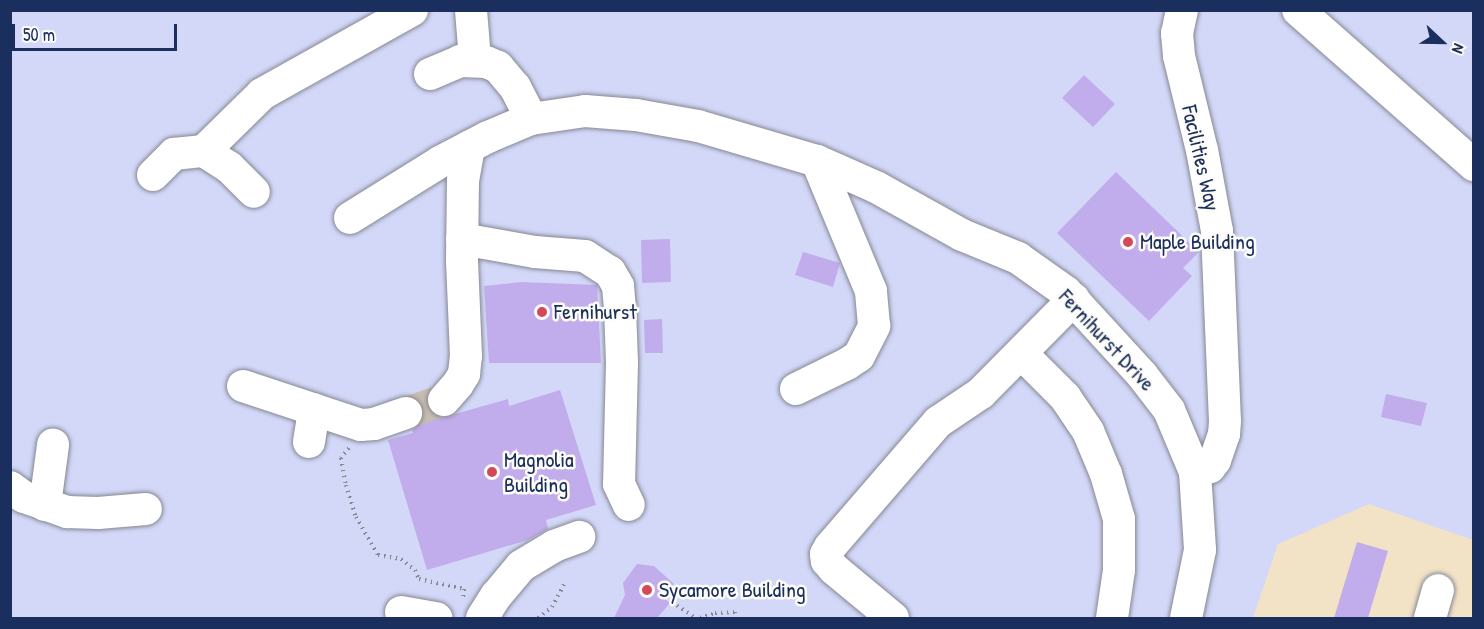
<!DOCTYPE html>
<style>
body{margin:0}
#map{position:relative;width:1484px;height:629px;overflow:hidden;background:#f2e2c6;font-family:"Patrick Hand",sans-serif}
div>[style]{position:absolute}
.built>*{inset:0;background:#d3d8f9}
.building>*{inset:0;background:#c1adeb}
.minor-tunnel>*{height:32px;margin-top:-16px;transform-origin:0;background:repeating-linear-gradient(90deg,#c7beb1 0 32px,transparent 0 48px)}
.path>*{height:4px;margin-top:-2px;transform-origin:0;background:repeating-linear-gradient(90deg,#868892 0 1.5px,transparent 0 6px)}
.roads{filter:drop-shadow(0 0 2px #868892) drop-shadow(0 0 2px #868892)}
.minor>*{height:32px;margin:-16px;padding:0 16px;transform-origin:16px;border-radius:16px;background:#fff}
.dots>*{width:16px;height:16px;translate:-50% -50%;box-sizing:border-box;border:3px solid #fdfcf7;border-radius:50%}
span{translate:-50% -50%;white-space:nowrap;text-align:center;line-height:1.15;-webkit-text-stroke:5px #fdfcf7;paint-order:stroke}
.street-label{font-size:22px;color:#1b2f5e}
.poi-label{font-size:22px;color:#1b2f5e}
.left{translate:0 -50%;text-align:left}
.frame{position:absolute;inset:0;border:12px solid #1b2f5e;pointer-events:none}
.north{position:absolute;left:1412px;top:12px;width:60px;height:60px;-webkit-text-stroke:4px #fdfcf7;paint-order:stroke;rotate:112deg;font-size:16px;font-weight:700;line-height:24px;text-align:center;color:#1b2f5e}
.north::after{content:'';display:block;margin:auto;width:21px;height:27px;background:#1b2f5e;clip-path:polygon(50% 0,100% 100%,50% 72%,0 100%)}
.scale{position:absolute;left:12px;top:24px;width:165px;height:27px;box-sizing:border-box;border:3px solid #1b2f5e;border-top:0;padding-left:8px;font-size:18px;line-height:21px;white-space:nowrap;color:#1b2f5e;-webkit-text-stroke:4px #fdfcf7;paint-order:stroke}
</style>
<div id="map">
<div class="built">
<i style="clip-path:polygon(10px 11px,1473px 11px,1473px 540px,1369px 504px,1278px 544px,1253px 618px,11px 618px)"></i>
</div>
<div class="building">
<i style="clip-path:polygon(1084px 75px,1115px 104px,1093px 127px,1062px 98px)"></i>
<i style="clip-path:polygon(1116px 172px,1199px 252px,1183px 268px,1192px 276px,1149px 321px,1057px 233px)"></i>
<i style="clip-path:polygon(670px 239px,671px 282px,642px 283px,641px 240px)"></i>
<i style="clip-path:polygon(803px 252px,840px 263px,833px 287px,795px 275px)"></i>
<i style="clip-path:polygon(521px 282px,597px 285px,601px 363px,489px 363px,484px 286px)"></i>
<i style="clip-path:polygon(662px 319px,663px 353px,645px 353px,644px 320px)"></i>
<i style="clip-path:polygon(560px 390px,596px 505px,546px 520px,548px 529px,528px 540px,427px 570px,388px 440px,413px 433px,412px 430px,420px 424px,424px 416px,423px 408px,414px 398px,428px 394px,427px 406px,433px 414px,441px 418px,508px 399px,509px 406px)"></i>
<i style="clip-path:polygon(1386px 394px,1427px 403px,1421px 426px,1381px 417px)"></i>
<i style="clip-path:polygon(1357px 542px,1388px 551px,1368px 618px,1334px 618px)"></i>
<i style="clip-path:polygon(637px 564px,654px 566px,674px 584px,664px 598px,670px 603px,657px 618px,614px 618px,625px 595px,623px 583px)"></i>
</div>
<div class="minor-tunnel">
<i style="left:406px;top:413px;width:40px;rotate:-18.9deg"></i>
</div>
<div class="path">
<i style="left:349px;top:448px;width:13px;rotate:129deg"></i>
<i style="left:341px;top:458px;width:27px;rotate:80deg"></i>
<i style="left:346px;top:485px;width:34px;rotate:73deg"></i>
<i style="left:356px;top:517px;width:44px;rotate:59.9deg"></i>
<i style="left:378px;top:555px;width:23px;rotate:10deg"></i>
<i style="left:401px;top:559px;width:18px;rotate:38deg"></i>
<i style="left:415px;top:570px;width:10px;rotate:66deg"></i>
<i style="left:419px;top:579px;width:46px;rotate:12.5deg"></i>
<i style="left:464px;top:589px;width:9px;rotate:96deg"></i>
<i style="left:672px;top:602px;width:29px;rotate:34deg"></i>
<i style="left:538px;top:618px;width:18px;rotate:-38deg"></i>
<i style="left:552px;top:607px;width:27px;rotate:-62deg"></i>
<i style="left:700px;top:618px;width:16px;rotate:-18deg"></i>
<i style="left:715px;top:613px;width:20px;rotate:-3deg"></i>
<i style="left:735px;top:612px;width:6px;rotate:81deg"></i>
</div>
<div class="roads">
<div class="minor">
<i style="left:471px;top:10px;width:50px;rotate:85.4deg"></i>
<i style="left:1182px;top:10px;width:24px;rotate:102deg"></i>
<i style="left:1177px;top:33px;width:23px;rotate:85deg"></i>
<i style="left:1179px;top:56px;width:97px;rotate:76.3deg"></i>
<i style="left:1202px;top:150px;width:82px;rotate:79.5deg"></i>
<i style="left:1217px;top:231px;width:190px;rotate:87.6deg"></i>
<i style="left:1225px;top:421px;width:13px;rotate:94deg"></i>
<i style="left:1224px;top:434px;width:28px;rotate:109deg"></i>
<i style="left:1215px;top:460px;width:9px;rotate:126deg"></i>
<i style="left:1210px;top:467px;width:16px;rotate:162deg"></i>
<i style="left:1298px;top:10px;width:235px;rotate:41.4deg"></i>
<i style="left:430px;top:74px;width:33px;rotate:-23deg"></i>
<i style="left:460px;top:61px;width:26px;rotate:2deg"></i>
<i style="left:486px;top:62px;width:13px;rotate:23deg"></i>
<i style="left:498px;top:67px;width:26px;rotate:50deg"></i>
<i style="left:515px;top:87px;width:36px;rotate:63deg"></i>
<i style="left:204px;top:151px;width:81px;rotate:-44.5deg"></i>
<i style="left:262px;top:94px;width:172px;rotate:-29.2deg"></i>
<i style="left:153px;top:175px;width:30px;rotate:-45deg"></i>
<i style="left:174px;top:154px;width:30px;rotate:-6deg"></i>
<i style="left:204px;top:151px;width:30px;rotate:33deg"></i>
<i style="left:229px;top:167px;width:35px;rotate:45deg"></i>
<i style="left:350px;top:218px;width:106px;rotate:-31.9deg"></i>
<i style="left:440px;top:162px;width:54px;rotate:-27.5deg"></i>
<i style="left:488px;top:137px;width:47px;rotate:-22.7deg"></i>
<i style="left:531px;top:119px;width:55px;rotate:-8.4deg"></i>
<i style="left:585px;top:111px;width:51px;rotate:4.5deg"></i>
<i style="left:636px;top:115px;width:63px;rotate:10.1deg"></i>
<i style="left:698px;top:126px;width:124px;rotate:16.4deg"></i>
<i style="left:817px;top:161px;width:64px;rotate:23.8deg"></i>
<i style="left:876px;top:187px;width:98px;rotate:29.2deg"></i>
<i style="left:962px;top:235px;width:61px;rotate:22.3deg"></i>
<i style="left:1018px;top:258px;width:59px;rotate:35.3deg"></i>
<i style="left:1066px;top:292px;width:113px;rotate:47.5deg"></i>
<i style="left:1142px;top:375px;width:44px;rotate:52.4deg"></i>
<i style="left:1169px;top:410px;width:67px;rotate:67.2deg"></i>
<i style="left:1195px;top:472px;width:78px;rotate:86.3deg"></i>
<i style="left:1200px;top:550px;width:69px;rotate:101.6deg"></i>
<i style="left:462px;top:239px;width:74px;rotate:10.1deg"></i>
<i style="left:535px;top:252px;width:50px;rotate:4.6deg"></i>
<i style="left:585px;top:256px;width:30px;rotate:33deg"></i>
<i style="left:610px;top:272px;width:16px;rotate:60deg"></i>
<i style="left:618px;top:286px;width:22px;rotate:85deg"></i>
<i style="left:620px;top:308px;width:55px;rotate:87.9deg"></i>
<i style="left:622px;top:363px;width:121px;rotate:91.4deg"></i>
<i style="left:619px;top:484px;width:23px;rotate:65deg"></i>
<i style="left:1022px;top:354px;width:61px;rotate:45deg"></i>
<i style="left:1065px;top:397px;width:41px;rotate:55.9deg"></i>
<i style="left:1088px;top:431px;width:47px;rotate:67.3deg"></i>
<i style="left:1106px;top:474px;width:47px;rotate:73.9deg"></i>
<i style="left:1119px;top:519px;width:51px;rotate:90deg"></i>
<i style="left:1119px;top:570px;width:49px;rotate:98.3deg"></i>
<i style="left:243px;top:386px;width:124px;rotate:18.3deg"></i>
<i style="left:361px;top:425px;width:13px;rotate:-4deg"></i>
<i style="left:374px;top:424px;width:34px;rotate:-19deg"></i>
<i style="left:796px;top:389px;width:57px;rotate:-26.1deg"></i>
<i style="left:847px;top:364px;width:14px;rotate:-34deg"></i>
<i style="left:859px;top:356px;width:34px;rotate:-63deg"></i>
<i style="left:874px;top:326px;width:35px;rotate:-95deg"></i>
<i style="left:871px;top:291px;width:141px;rotate:-112.6deg"></i>
<i style="left:444px;top:400px;width:21px;rotate:-49deg"></i>
<i style="left:458px;top:384px;width:12px;rotate:-59deg"></i>
<i style="left:464px;top:374px;width:18px;rotate:-84deg"></i>
<i style="left:466px;top:356px;width:95px;rotate:-92.4deg"></i>
<i style="left:462px;top:261px;width:80px;rotate:-89.3deg"></i>
<i style="left:463px;top:181px;width:35px;rotate:-80deg"></i>
<i style="left:309px;top:442px;width:33px;rotate:-81deg"></i>
<i style="left:10px;top:487px;width:17px;rotate:36deg"></i>
<i style="left:24px;top:497px;width:46px;rotate:19.2deg"></i>
<i style="left:67px;top:512px;width:31px;rotate:2deg"></i>
<i style="left:98px;top:513px;width:48px;rotate:-4.8deg"></i>
<i style="left:45px;top:505px;width:61px;rotate:-82.4deg"></i>
<i style="left:401px;top:612px;width:36px;rotate:10deg"></i>
<i style="left:482px;top:618px;width:26px;rotate:-58deg"></i>
<i style="left:496px;top:596px;width:39px;rotate:-50deg"></i>
<i style="left:521px;top:566px;width:39px;rotate:-31deg"></i>
<i style="left:554px;top:546px;width:27px;rotate:-20deg"></i>
<i style="left:893px;top:618px;width:77px;rotate:-140.3deg"></i>
<i style="left:834px;top:569px;width:11px;rotate:-131deg"></i>
<i style="left:827px;top:561px;width:7px;rotate:-98deg"></i>
<i style="left:826px;top:554px;width:8px;rotate:-60deg"></i>
<i style="left:830px;top:547px;width:165px;rotate:-49.2deg"></i>
<i style="left:938px;top:422px;width:52px;rotate:-34deg"></i>
<i style="left:981px;top:393px;width:132px;rotate:-45.3deg"></i>
<i style="left:1430px;top:618px;width:29px;rotate:-74deg"></i>
</div>
</div>
<div class="dots">
<i style="left:1128px;top:242px;background:#d1495b"></i>
<i style="left:542px;top:312px;background:#d1495b"></i>
<i style="left:492px;top:472px;background:#d1495b"></i>
<i style="left:647px;top:590px;background:#d1495b"></i>
</div>
<div class="street-label">
<span style="left:1201px;top:158px;rotate:77deg">Facilities Way</span>
<span style="left:1107px;top:340px;rotate:47deg">Fernihurst Drive</span>
</div>
<div class="poi-label">
<span class="left" style="left:1140px;top:242px">Maple Building</span>
<span class="left" style="left:554px;top:312px">Fernihurst</span>
<span class="left" style="left:504px;top:472px">Magnolia<br>Building</span>
<span class="left" style="left:659px;top:590px">Sycamore Building</span>
</div>
<div class="frame"></div>
<div class="north">N</div>
<div class="scale">50 m</div>
</div>
